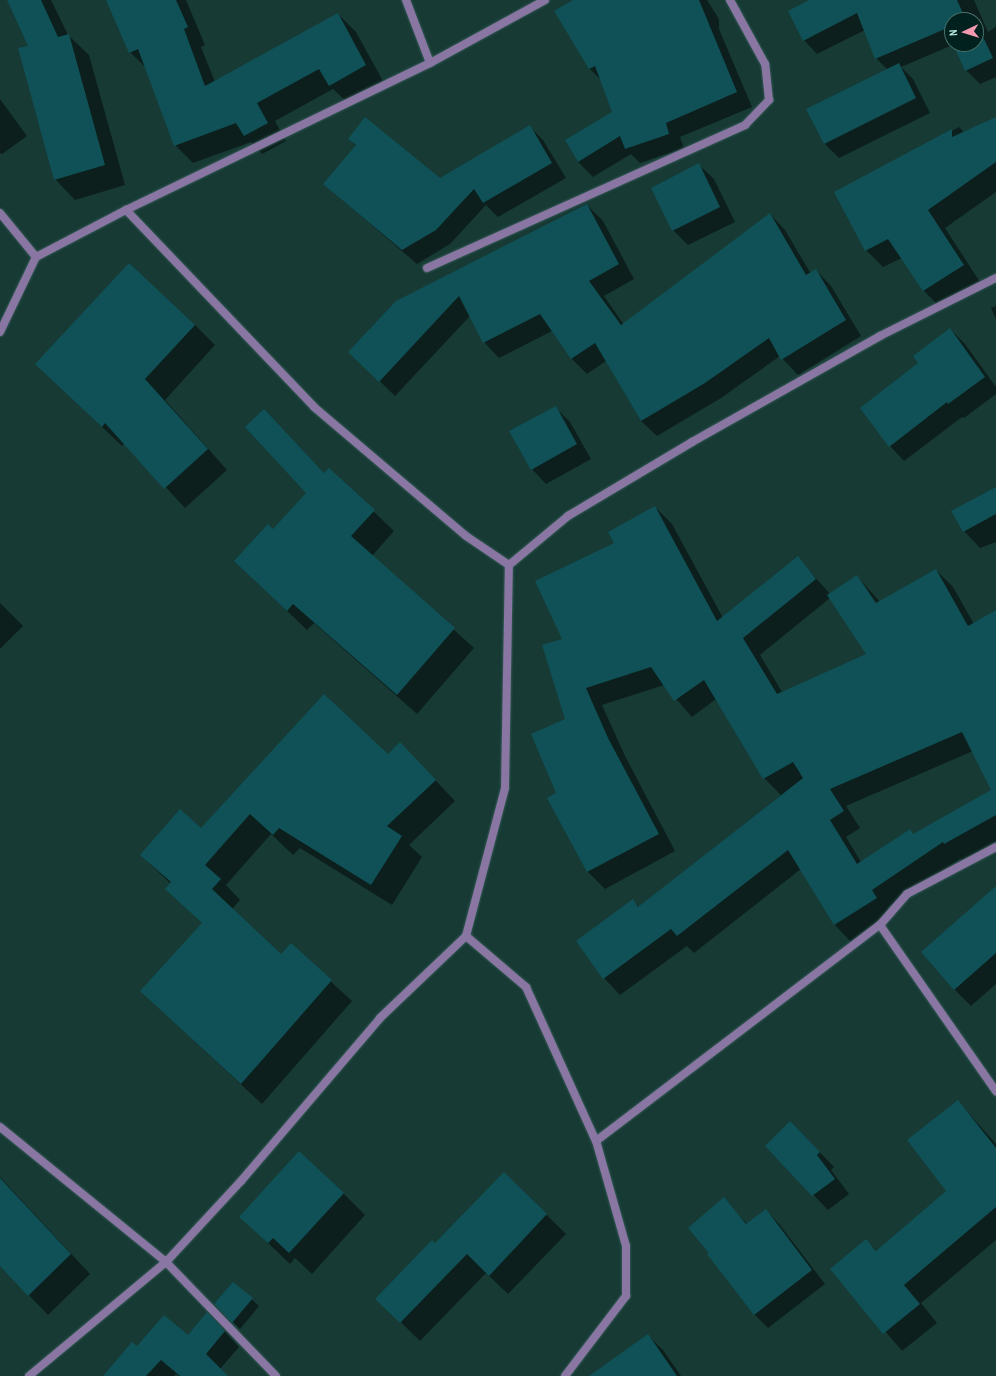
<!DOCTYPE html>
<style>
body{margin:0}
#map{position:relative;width:996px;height:1376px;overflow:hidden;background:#173a35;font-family:"Archivo Narrow",sans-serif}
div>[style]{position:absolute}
.shadow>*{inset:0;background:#0007}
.building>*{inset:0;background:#0f5157}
.roads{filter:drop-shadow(0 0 1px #335953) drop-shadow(0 0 1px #335953)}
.street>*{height:8px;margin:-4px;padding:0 4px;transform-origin:4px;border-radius:4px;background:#8976a3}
span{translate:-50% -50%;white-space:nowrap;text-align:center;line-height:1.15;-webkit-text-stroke:3px #00211d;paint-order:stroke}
.north{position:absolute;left:944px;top:12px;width:40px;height:40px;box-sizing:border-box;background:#00211d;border:1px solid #48706a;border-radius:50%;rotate:266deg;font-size:11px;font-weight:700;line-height:16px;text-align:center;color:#b5e7de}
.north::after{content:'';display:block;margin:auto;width:14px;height:18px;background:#f29ab0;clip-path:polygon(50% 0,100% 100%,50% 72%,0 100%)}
</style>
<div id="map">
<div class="shadow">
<i style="clip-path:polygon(8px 0,51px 0,68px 35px,89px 55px,125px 185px,75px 200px,55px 179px,29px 46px)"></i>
<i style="clip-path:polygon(113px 0,186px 0,205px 45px,201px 47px,215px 82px,338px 14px,356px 32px,384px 83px,348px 103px,333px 89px,275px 121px,286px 141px,262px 154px,251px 142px,193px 163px,175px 145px,146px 68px,130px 52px)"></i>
<i style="clip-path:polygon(575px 0,707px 0,719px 19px,719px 29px,752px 107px,680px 137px,684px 148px,640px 163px,631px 154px,593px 177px,578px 162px,566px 141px,613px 113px,601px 80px,590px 69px,555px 12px)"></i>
<i style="clip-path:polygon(evenodd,811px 0,974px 0,988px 32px,996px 27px,996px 77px,980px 84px,966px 70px,955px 44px,901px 67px,913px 79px,930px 113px,839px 158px,824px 143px,888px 70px,876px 58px,865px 30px,817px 54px,804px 40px,811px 0,952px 20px,976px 20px,976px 44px,952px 44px,952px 20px)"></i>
<i style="clip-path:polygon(0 99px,27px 136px,2px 154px,0 153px)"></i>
<i style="clip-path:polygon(996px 118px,996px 192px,945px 228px,980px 282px,941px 308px,924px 291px,902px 258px,883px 267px,866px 250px,836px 193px,959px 127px,965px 133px)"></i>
<i style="clip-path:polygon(529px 126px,543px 140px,566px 178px,498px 217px,486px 205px,450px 244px,417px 264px,324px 184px,356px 146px,349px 139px,440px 179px)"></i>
<i style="clip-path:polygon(699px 165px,714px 179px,735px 222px,688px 245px,673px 230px)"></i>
<i style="clip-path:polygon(587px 205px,603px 221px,634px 279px,604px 296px,624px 325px,770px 214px,785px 230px,811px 274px,816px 270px,831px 286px,861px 336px,798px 375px,780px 356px,721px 398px,657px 436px,641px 421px,606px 361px,587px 374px,572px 359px,552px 331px,499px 358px,484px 342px,470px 316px,395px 396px,350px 352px)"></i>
<i style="clip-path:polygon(996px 306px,996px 319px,991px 308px)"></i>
<i style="clip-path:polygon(195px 325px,215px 345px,165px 400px,227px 470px,185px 508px,125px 443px,122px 446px,57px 384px)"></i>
<i style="clip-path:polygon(950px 329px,965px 344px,996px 387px,996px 394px,964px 418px,962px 417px,904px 461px,890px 446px,919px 363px)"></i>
<i style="clip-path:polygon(555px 407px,570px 422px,591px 459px,546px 484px,532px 469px)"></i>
<i style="clip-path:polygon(264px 410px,325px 474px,329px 469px,394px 531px,372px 556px,474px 648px,417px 714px,314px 623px,307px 630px,235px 561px,273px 530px,308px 493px)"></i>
<i style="clip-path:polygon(996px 488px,996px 542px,980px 548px,964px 531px)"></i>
<i style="clip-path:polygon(evenodd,655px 507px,672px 524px,723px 618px,798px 558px,830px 594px,857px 576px,880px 602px,936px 570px,953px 587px,974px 624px,996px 611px,996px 841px,962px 860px,960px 859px,888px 907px,893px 916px,851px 942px,835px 925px,801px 869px,694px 953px,687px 946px,620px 995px,604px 978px,633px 901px,639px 907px,785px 792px,781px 795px,764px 778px,716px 699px,692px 717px,664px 685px,602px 705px,625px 756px,675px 851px,605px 889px,588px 872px,549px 798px,557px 793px,566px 719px,564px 639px,615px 544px,655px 507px,830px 598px,867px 654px,782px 692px,760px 655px,830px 598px,655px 507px,973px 751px,992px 790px,914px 835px,909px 830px,861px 862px,846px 837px,860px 828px,846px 806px,973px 751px)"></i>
<i style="clip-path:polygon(0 603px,23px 626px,0 649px)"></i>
<i style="clip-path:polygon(388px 755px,420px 764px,455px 801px,409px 845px,422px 857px,392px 905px,300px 848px,293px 855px,271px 834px,226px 885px,240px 900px,232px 909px,281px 956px,291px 945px,352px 1001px,262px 1104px,141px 991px,203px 924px,166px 889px,171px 884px,141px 855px)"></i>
<i style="clip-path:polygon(996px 888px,996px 984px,971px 1006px,954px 989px)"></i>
<i style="clip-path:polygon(958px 1101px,996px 1144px,996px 1240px,921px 1303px,937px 1323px,902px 1351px,832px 1269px,866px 1240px,877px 1251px,948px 1191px)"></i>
<i style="clip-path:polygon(805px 1137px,834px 1167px,831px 1170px,849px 1194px,828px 1210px,766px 1146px)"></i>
<i style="clip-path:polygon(504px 1173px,566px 1234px,508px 1294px,486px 1273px,420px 1341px,377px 1299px,435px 1245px)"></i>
<i style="clip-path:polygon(0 1177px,90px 1274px,48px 1315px,0 1265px)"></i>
<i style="clip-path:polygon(343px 1193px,365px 1215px,312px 1274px,295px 1258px,290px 1264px,241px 1217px)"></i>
<i style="clip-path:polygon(723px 1199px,747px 1224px,766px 1210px,779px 1224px,825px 1284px,768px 1328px,754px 1314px,711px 1253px)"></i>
<i style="clip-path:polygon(233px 1283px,259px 1306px,240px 1329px,215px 1304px)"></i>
<i style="clip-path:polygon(222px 1328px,239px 1347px,220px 1369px,227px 1376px,179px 1376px,176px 1374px,174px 1376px,104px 1376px,137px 1348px)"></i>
<i style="clip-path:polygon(648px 1336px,663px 1350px,681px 1376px,591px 1376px)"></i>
</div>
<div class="building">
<i style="clip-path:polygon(7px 0,41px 0,58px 37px,69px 34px,105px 165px,54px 180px,18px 48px,28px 46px)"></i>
<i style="clip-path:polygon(106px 0,176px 0,188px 27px,184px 29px,205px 86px,338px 13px,366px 65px,329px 86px,319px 69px,257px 103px,268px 123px,244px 136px,236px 123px,174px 146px,138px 49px,129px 53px)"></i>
<i style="clip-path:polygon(573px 0,699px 0,737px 92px,666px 123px,669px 134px,625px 149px,620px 136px,578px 162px,565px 140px,612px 112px,595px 66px,589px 69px,554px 11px)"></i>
<i style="clip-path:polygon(809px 0,957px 0,966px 20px,952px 20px,952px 26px,875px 59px,857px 13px,803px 41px,788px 11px)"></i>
<i style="clip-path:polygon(978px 26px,993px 58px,965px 71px,953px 44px,976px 44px,976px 27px)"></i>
<i style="clip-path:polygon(899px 63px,916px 98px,824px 144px,806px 109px)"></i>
<i style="clip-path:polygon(365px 117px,440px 178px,530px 125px,552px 163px,483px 203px,474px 189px,436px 230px,402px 250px,323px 184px,356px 145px,348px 139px)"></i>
<i style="clip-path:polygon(996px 117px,996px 162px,928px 210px,964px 265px,923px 291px,888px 239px,865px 251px,834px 192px,952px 129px,952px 137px)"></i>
<i style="clip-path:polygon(699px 163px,720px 207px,672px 231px,651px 188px)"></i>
<i style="clip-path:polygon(587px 204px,619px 264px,589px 281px,621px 325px,770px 213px,806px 275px,816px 269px,846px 320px,781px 360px,769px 338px,705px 383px,641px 421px,595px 343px,571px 359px,540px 314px,483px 343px,459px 296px,379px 382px,348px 352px,396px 301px)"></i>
<i style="clip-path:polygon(129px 263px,195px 325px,145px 379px,208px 449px,164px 489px,105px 423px,102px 427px,35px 364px)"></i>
<i style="clip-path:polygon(950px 328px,985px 377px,948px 404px,947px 402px,889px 447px,860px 408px,918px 363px,913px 356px)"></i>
<i style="clip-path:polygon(556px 406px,577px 444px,531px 470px,509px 431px)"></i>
<i style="clip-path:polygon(264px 409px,324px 473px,329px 468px,375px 510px,351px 536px,455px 628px,397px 695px,293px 604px,287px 611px,234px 561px,268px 524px,273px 529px,306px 493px,245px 427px)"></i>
<i style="clip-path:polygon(996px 487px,996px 514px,963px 532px,951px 511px)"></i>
<i style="clip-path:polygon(evenodd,655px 506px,717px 621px,798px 556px,816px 579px,743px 638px,777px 694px,866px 654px,827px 595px,857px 575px,876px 603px,936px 569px,968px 626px,996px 610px,996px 815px,944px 844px,943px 842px,872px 890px,877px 898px,834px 925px,788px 850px,677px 936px,671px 929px,603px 979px,576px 941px,633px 899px,638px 907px,803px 778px,793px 762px,763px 779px,704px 680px,674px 701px,651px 667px,586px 688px,608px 738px,659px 834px,587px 872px,547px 798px,556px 793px,531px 734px,565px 719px,542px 645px,562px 639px,535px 581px,614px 543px,608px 532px,655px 506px,962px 732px,991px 790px,913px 834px,910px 829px,857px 864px,830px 820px,844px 811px,830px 789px,962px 732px)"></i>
<i style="clip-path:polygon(324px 694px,388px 754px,400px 742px,436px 780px,387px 826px,402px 836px,371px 885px,279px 828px,273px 835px,250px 814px,205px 865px,221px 879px,212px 889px,281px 954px,291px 943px,332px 980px,241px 1084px,140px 991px,202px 923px,165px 889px,171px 882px,140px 855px,180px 809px,201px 828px)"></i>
<i style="clip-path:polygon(996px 886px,996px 953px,954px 990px,921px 952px)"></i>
<i style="clip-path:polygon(958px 1100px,996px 1148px,996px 1207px,904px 1285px,920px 1304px,883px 1334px,830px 1269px,866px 1239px,876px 1251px,946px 1191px,907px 1140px)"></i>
<i style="clip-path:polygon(790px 1121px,820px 1152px,817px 1155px,835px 1179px,812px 1196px,765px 1146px)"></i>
<i style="clip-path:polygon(299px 1151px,344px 1193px,289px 1253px,273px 1238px,268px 1243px,239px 1217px)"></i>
<i style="clip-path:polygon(504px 1172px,547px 1214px,489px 1276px,467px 1254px,400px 1323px,375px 1299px,432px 1240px,435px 1243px)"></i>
<i style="clip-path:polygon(0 1178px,71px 1254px,28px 1296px,0 1266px)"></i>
<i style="clip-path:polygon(724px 1197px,746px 1224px,766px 1209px,812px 1270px,754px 1315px,707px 1254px,709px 1253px,688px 1228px)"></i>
<i style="clip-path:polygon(233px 1282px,253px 1298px,232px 1323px,214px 1304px)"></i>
<i style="clip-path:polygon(207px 1312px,225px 1331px,206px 1354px,228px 1376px,180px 1376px,161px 1360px,146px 1376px,103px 1376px,132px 1342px,137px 1346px,164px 1315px,188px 1335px)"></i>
<i style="clip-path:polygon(648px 1334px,677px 1376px,589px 1376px)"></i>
</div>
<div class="roads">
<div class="street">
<i style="left:406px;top:0;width:67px;rotate:69.1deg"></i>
<i style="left:126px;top:210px;width:272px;rotate:46.3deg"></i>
<i style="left:314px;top:407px;width:199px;rotate:40.3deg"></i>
<i style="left:466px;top:536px;width:52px;rotate:34deg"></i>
<i style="left:0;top:213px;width:57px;rotate:50.7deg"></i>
<i style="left:427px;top:268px;width:349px;rotate:-24.2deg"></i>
<i style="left:745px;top:125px;width:35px;rotate:-46deg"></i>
<i style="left:769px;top:100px;width:36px;rotate:-96deg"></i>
<i style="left:765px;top:64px;width:73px;rotate:-118.7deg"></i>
<i style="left:0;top:332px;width:83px;rotate:-64.4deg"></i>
<i style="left:36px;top:257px;width:102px;rotate:-27.6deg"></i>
<i style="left:126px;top:210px;width:338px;rotate:-25.8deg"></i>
<i style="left:430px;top:63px;width:131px;rotate:-28.7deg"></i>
<i style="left:880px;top:925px;width:203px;rotate:55.1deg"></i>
<i style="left:466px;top:936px;width:79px;rotate:40.4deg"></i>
<i style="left:526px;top:987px;width:169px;rotate:65.6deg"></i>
<i style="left:596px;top:1141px;width:357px;rotate:-37.3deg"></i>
<i style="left:880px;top:925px;width:41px;rotate:-48.9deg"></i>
<i style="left:907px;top:894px;width:101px;rotate:-27.8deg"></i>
<i style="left:0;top:1127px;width:214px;rotate:39.1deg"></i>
<i style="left:166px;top:1262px;width:158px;rotate:46deg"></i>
<i style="left:29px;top:1376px;width:178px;rotate:-39.8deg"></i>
<i style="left:166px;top:1262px;width:110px;rotate:-47.2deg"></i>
<i style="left:241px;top:1181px;width:214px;rotate:-49.5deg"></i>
<i style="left:380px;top:1018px;width:119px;rotate:-43.6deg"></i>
<i style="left:466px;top:936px;width:153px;rotate:-75.2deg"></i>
<i style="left:505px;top:788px;width:223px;rotate:-89deg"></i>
<i style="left:509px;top:565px;width:77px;rotate:-39.7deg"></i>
<i style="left:568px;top:516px;width:144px;rotate:-30.8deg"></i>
<i style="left:692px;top:442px;width:216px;rotate:-29.4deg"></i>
<i style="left:880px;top:336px;width:130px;rotate:-26.6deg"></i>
<i style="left:565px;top:1376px;width:101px;rotate:-52.7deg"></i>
<i style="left:626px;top:1296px;width:50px;rotate:-90deg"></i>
<i style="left:626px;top:1246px;width:109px;rotate:-105.9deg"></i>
</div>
</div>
<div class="north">N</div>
</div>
